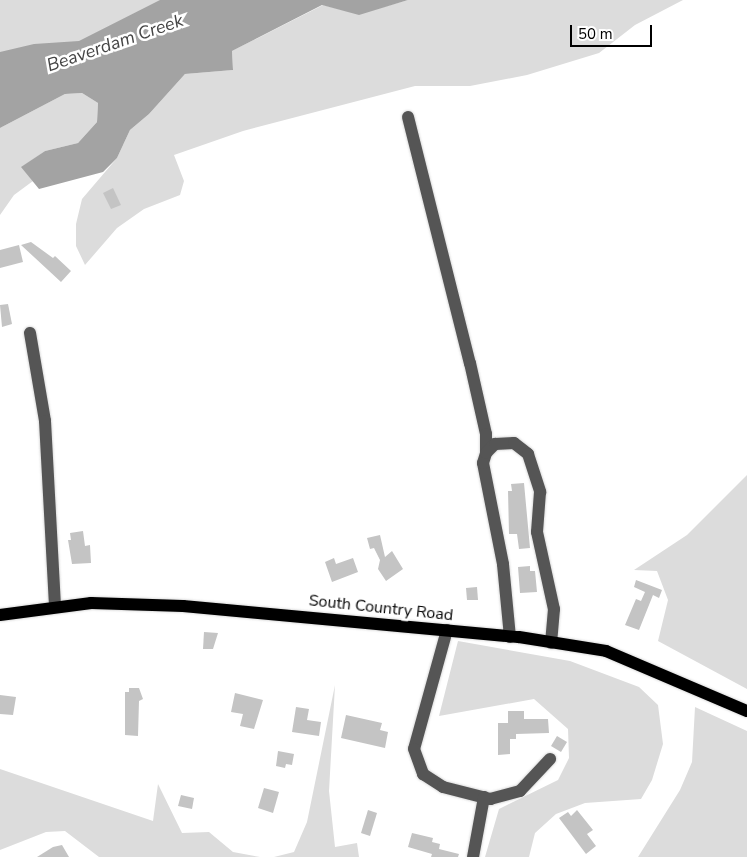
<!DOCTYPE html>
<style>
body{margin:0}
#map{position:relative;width:747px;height:857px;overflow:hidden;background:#fff;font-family:"Nunito Sans",sans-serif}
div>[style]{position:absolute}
.green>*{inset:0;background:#dcdcdc}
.water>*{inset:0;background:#a3a3a3}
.building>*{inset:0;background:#c4c4c4}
.roads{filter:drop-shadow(0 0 1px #dbdbdb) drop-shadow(0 0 1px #dbdbdb)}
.minor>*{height:12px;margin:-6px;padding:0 6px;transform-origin:6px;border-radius:6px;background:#555}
.major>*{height:12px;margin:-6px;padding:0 6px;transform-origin:6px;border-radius:6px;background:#000}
span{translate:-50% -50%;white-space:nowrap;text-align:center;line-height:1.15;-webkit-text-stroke:5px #fff;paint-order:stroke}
.street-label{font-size:16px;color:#000}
.water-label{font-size:18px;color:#444;font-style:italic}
.scale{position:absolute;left:570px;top:25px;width:82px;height:22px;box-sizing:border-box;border:2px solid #000;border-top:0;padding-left:6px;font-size:15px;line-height:18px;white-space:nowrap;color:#000;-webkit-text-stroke:4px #fff;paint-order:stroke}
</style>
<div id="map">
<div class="green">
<i style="clip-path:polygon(0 0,176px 0,83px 51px,0 60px)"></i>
<i style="clip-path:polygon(408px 0,683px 0,635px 25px,599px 53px,527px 75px,470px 86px,415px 86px,243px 131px,174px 155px,184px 181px,180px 195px,144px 209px,117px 228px,85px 265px,76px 246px,76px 224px,82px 199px,117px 158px,130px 130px,149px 114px,185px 74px,233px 70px,232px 51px,323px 5px,359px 14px)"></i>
<i style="clip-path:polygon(82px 93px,98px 103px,97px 122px,78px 143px,45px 151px,22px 167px,33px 181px,14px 195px,0 215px,0 128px,65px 94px)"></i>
<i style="clip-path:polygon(747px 475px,747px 689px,658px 641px,668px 600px,657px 571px,634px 570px,687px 535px)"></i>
<i style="clip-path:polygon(458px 641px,570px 661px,639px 687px,658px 705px,663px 744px,652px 780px,641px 799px,585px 803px,556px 814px,535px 833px,529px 857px,485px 857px,499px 809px,558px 780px,569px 758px,568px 729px,534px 699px,439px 716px)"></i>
<i style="clip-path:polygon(335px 685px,329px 791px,335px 847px,357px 843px,359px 857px,274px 857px,294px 852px,307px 822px)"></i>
<i style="clip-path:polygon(695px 707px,747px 731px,747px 857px,638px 857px,680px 790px,692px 762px)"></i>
<i style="clip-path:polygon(0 769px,153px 821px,158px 784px,182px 833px,209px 832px,233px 852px,260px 857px,99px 857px,65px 831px,46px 832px,0 850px)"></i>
</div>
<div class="water">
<i style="clip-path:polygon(160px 0,408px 0,359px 15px,322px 5px,232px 51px,233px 70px,185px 74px,149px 114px,130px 130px,117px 158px,103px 172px,39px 189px,21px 167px,45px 151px,78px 143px,97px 122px,98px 103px,82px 93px,65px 94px,0 128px,0 52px,34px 44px,79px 41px)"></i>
</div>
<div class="building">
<i style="clip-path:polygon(113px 188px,121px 205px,111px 209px,103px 193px)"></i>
<i style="clip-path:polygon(31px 242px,53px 258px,55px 256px,71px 271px,61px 282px,21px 245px)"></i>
<i style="clip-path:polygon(19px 245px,23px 262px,0 268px,0 250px)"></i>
<i style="clip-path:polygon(8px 304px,12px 324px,2px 327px,0 305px)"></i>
<i style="clip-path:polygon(524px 483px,530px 548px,519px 549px,517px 534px,509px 534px,508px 491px,512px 491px,511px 484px)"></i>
<i style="clip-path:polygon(83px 531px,85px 546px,90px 545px,91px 563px,72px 564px,68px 540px,71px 540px,70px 533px)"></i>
<i style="clip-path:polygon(380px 535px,385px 557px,392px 551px,403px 569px,386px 581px,378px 569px,380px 560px,374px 548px,370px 549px,367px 538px)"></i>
<i style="clip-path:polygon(334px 558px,336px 564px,353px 558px,358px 572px,332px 582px,325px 562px)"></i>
<i style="clip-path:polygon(530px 566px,530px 571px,535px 571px,537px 592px,520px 593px,518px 567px)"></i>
<i style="clip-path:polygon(636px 580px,662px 590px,659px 598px,653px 595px,639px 630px,625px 625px,636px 599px,641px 601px,645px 592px,634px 587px)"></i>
<i style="clip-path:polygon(477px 587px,478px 600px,467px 600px,466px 588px)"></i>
<i style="clip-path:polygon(204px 632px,218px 633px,213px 649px,203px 649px)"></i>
<i style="clip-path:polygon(129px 688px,139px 688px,143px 699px,139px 701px,138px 736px,125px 735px,125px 692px,129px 692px)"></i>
<i style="clip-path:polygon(235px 693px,263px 700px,254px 729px,240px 726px,243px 714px,231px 712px)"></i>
<i style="clip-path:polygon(0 695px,16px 697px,13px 715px,0 714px)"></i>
<i style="clip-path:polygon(296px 707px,309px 709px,307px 720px,321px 722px,319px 736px,292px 732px)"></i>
<i style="clip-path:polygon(508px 711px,524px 711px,524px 719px,548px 719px,549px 733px,516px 734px,516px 739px,510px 739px,510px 754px,498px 755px,498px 723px,508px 723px)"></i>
<i style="clip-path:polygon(346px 715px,382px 723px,380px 730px,388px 732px,385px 748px,341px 738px)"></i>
<i style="clip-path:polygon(557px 736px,567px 742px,561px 752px,551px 746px)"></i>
<i style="clip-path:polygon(278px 751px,294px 754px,292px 765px,286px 764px,285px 768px,276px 766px)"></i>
<i style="clip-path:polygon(264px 788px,279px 792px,273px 813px,258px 808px)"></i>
<i style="clip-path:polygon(181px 795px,194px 798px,192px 809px,178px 806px)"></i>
<i style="clip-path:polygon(368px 810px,377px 813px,370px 836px,361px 833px)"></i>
<i style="clip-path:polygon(577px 810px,593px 830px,587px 834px,596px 846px,586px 854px,559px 818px,568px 812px,571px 816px)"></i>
<i style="clip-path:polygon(412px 833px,433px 838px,432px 842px,440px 844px,439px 849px,459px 854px,458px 857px,431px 857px,432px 854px,408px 847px)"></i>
<i style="clip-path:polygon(62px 845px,69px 857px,37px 857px,53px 847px)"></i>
</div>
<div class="roads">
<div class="minor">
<i style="left:408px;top:117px;width:254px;rotate:75.9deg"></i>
<i style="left:470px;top:363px;width:73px;rotate:77.3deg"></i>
<i style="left:486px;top:434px;width:19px;rotate:90deg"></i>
<i style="left:30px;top:333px;width:89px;rotate:80.3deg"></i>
<i style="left:45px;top:421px;width:186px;rotate:86.9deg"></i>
<i style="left:447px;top:630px;width:123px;rotate:105.5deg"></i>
<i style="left:414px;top:749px;width:27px;rotate:70deg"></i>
<i style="left:423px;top:774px;width:24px;rotate:33deg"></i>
<i style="left:443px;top:787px;width:49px;rotate:14.3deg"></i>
<i style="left:490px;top:799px;width:31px;rotate:-15deg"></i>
<i style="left:520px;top:791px;width:44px;rotate:-46.8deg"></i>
<i style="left:510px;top:637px;width:73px;rotate:-95.5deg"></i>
<i style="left:503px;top:564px;width:103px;rotate:-101.2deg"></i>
<i style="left:483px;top:463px;width:10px;rotate:-73deg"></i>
<i style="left:486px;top:453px;width:13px;rotate:-45deg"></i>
<i style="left:495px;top:444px;width:19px;rotate:-3deg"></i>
<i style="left:514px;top:443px;width:18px;rotate:38deg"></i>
<i style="left:528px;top:454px;width:40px;rotate:72deg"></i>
<i style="left:540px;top:492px;width:40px;rotate:94.3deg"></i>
<i style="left:537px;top:532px;width:79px;rotate:77.6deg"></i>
<i style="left:554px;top:609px;width:34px;rotate:95deg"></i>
<i style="left:473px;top:857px;width:61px;rotate:-79.6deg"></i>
</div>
<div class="major">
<i style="left:0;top:615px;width:92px;rotate:-7.5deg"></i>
<i style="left:91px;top:603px;width:92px;rotate:1.9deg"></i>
<i style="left:183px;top:606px;width:337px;rotate:5.3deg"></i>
<i style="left:519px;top:637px;width:88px;rotate:9.1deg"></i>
<i style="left:606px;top:651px;width:153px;rotate:23.1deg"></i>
</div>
</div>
<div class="street-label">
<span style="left:381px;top:608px;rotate:6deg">South Country Road</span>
</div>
<div class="water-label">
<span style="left:115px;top:43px;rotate:-19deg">Beaverdam Creek</span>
</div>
<div class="scale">50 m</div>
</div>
